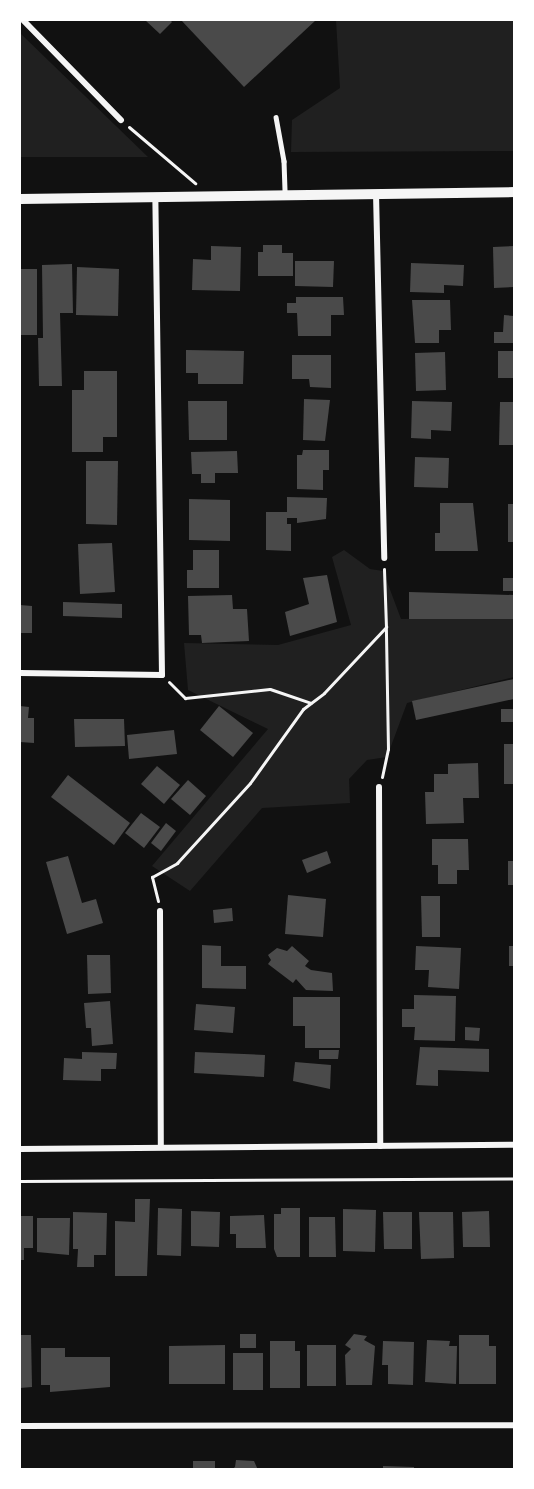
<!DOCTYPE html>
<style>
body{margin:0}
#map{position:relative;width:534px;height:1489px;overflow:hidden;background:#111;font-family:"PT Serif",serif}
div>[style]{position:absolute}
.green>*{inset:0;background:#202020}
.building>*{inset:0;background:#4a4a4a}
.path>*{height:3px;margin:-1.5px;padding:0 1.5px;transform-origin:1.5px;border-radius:1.5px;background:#f5f5f5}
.service>*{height:4.5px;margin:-2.25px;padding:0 2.25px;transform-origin:2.25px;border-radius:2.25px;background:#f5f5f5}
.minor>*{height:6px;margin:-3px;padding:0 3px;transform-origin:3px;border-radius:3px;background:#f5f5f5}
.tertiary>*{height:10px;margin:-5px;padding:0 5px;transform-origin:5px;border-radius:5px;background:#f5f5f5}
span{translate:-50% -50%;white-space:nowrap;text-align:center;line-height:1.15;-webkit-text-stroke:6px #fff;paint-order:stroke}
.frame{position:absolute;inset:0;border:21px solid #fff;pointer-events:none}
</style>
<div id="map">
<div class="green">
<i style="clip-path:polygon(336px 20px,514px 20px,514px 151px,291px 152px,292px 120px,340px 88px)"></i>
<i style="clip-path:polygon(20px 33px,148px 157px,20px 157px)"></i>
<i style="clip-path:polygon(344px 550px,370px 569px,383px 571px,401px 619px,514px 617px,514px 677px,407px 703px,387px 757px,367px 760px,349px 779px,350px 803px,262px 808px,190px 891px,152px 866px,268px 729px,188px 690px,184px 643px,278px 645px,351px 625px,332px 557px)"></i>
</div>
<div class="building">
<i style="clip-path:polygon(145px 20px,170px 20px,172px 22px,160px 34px)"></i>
<i style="clip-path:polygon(181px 20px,316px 20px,244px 87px)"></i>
<i style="clip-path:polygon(263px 245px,282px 245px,282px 253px,293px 253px,293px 276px,258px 276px,258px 252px,263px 252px)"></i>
<i style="clip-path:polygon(211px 246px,241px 247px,240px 291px,192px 290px,193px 259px,211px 260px)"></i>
<i style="clip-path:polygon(514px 246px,514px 287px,494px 288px,493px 247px)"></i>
<i style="clip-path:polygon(295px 261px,334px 261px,333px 287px,295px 286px)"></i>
<i style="clip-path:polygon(411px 263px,464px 265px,463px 286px,444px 285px,444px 293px,410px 292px)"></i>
<i style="clip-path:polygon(72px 264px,73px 313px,60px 313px,62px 386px,39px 386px,38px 338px,43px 338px,42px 265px)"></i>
<i style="clip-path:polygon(77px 267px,119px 269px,118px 316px,76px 315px)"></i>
<i style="clip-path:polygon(20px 269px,37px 269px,37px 335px,20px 335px)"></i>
<i style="clip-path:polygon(296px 297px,343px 297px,344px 315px,331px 315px,331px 336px,298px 336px,297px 313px,287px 313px,287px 303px,296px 303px)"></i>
<i style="clip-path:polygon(412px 300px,450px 300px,451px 330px,439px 330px,439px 343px,415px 343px)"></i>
<i style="clip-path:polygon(504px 315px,514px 316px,514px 343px,494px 343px,494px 332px,503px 332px)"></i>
<i style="clip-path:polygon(186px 350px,244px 351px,243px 384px,198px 384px,198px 373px,186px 373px)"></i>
<i style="clip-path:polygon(498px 351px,514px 351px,514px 378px,498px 378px)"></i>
<i style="clip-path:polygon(445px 352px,446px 390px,416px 391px,415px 353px)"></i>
<i style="clip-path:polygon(292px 355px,331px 355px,331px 388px,310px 387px,309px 379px,292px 379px)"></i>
<i style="clip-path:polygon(84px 371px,117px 371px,117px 437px,103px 437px,103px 452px,72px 452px,72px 390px,84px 390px)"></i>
<i style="clip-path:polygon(304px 399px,330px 400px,325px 441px,303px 440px)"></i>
<i style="clip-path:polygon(188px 401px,227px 401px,227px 440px,189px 440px)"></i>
<i style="clip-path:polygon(412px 401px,452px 402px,451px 431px,431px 430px,431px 439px,411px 438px)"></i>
<i style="clip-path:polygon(500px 402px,514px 402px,514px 445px,499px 445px)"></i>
<i style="clip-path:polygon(303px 450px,329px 450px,329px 470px,323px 470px,323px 490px,297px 489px,297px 455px,302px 455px)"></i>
<i style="clip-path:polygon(237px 451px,238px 473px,215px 473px,215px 483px,201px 483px,201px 474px,192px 474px,191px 452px)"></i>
<i style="clip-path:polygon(415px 457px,449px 458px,448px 488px,414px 487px)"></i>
<i style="clip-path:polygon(86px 461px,118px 461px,117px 525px,86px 524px)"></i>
<i style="clip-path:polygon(287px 497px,327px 498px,326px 519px,297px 523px,297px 518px,287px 518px,287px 524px,291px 524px,291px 551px,266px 550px,266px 512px,287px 512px)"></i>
<i style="clip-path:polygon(189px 499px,230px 500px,230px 541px,189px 540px)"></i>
<i style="clip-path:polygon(440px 503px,473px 503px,478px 551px,435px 551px,435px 533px,440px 533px)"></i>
<i style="clip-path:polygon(508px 504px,514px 504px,514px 542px,508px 542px)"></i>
<i style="clip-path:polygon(112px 543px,115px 592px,80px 594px,78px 544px)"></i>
<i style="clip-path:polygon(193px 550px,219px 550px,219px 588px,187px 588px,187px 570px,193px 570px)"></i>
<i style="clip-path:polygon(327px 575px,337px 622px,290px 636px,285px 612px,309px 604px,303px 578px)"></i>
<i style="clip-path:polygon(503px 578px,514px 578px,514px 591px,503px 591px)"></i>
<i style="clip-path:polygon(409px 592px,514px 595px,514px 619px,409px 619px)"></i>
<i style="clip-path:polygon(232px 595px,233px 609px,247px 609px,249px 641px,202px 643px,201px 635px,189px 635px,188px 596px)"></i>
<i style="clip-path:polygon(63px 602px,122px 604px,122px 618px,63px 616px)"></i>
<i style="clip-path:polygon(20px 605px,32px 606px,32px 633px,20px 633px)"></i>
<i style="clip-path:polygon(514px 679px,514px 699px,416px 720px,412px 701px)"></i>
<i style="clip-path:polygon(20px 706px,29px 707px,28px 718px,34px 718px,34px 743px,20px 742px)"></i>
<i style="clip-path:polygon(219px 706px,253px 733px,233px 757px,200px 730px)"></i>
<i style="clip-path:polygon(501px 709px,514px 709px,514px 722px,501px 722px)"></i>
<i style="clip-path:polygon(74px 719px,124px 719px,125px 746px,75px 747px)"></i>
<i style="clip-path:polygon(174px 730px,177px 754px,129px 759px,127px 735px)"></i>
<i style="clip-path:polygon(504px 744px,514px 744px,514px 784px,504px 784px)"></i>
<i style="clip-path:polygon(478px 763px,479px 798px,463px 798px,464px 823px,426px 824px,425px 792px,434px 792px,434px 774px,448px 774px,448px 764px)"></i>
<i style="clip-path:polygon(157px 766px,180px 785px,164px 804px,141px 784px)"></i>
<i style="clip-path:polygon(68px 775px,130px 823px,114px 845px,51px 797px)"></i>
<i style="clip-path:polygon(188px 780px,206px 796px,190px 815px,171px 799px)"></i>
<i style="clip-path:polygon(141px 813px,160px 827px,144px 848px,125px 833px)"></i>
<i style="clip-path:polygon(166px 823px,176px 831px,161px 851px,151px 843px)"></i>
<i style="clip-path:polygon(432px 839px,468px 839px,469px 870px,457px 870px,457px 884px,438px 884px,438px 865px,432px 865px)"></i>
<i style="clip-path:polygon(327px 851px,331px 863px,307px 873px,302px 860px)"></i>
<i style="clip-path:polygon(68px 856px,82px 903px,96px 899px,103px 923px,67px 934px,46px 862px)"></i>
<i style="clip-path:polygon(508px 861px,514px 861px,514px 885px,508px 885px)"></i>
<i style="clip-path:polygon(288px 895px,326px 899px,323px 937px,285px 934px)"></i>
<i style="clip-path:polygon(421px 896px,440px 896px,440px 937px,422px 937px)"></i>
<i style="clip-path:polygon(232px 908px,233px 921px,214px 923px,213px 910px)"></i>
<i style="clip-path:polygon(202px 945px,221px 946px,221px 966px,246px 966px,246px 989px,202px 988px)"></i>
<i style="clip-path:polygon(292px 946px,309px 961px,305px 966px,311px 970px,332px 973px,333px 991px,306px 990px,296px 979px,293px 983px,268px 964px,271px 960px,268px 955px,277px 948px,287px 951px)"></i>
<i style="clip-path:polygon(416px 946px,461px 948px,459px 989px,428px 987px,429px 970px,415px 970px)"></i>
<i style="clip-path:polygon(509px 946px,514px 946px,514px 966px,509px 966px)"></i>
<i style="clip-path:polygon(87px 955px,110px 955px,111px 993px,88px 994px)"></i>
<i style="clip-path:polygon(414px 995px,456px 996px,455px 1041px,414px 1040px,415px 1027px,402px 1027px,402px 1009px,414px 1009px)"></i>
<i style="clip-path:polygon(293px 997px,340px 997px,340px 1048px,305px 1048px,305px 1026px,293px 1026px)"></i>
<i style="clip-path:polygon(110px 1001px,113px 1044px,92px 1046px,91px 1028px,86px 1028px,84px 1003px)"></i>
<i style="clip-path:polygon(196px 1004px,235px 1007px,233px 1033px,194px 1030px)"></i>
<i style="clip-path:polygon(465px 1027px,480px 1028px,479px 1041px,465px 1040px)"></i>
<i style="clip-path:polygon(420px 1047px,489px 1049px,489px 1072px,438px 1070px,438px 1086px,416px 1085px)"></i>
<i style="clip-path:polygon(319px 1050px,339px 1050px,338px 1059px,319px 1059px)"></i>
<i style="clip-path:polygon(82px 1052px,117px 1053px,116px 1069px,101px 1069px,101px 1081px,63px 1080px,64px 1058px,82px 1059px)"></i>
<i style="clip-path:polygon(195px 1052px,265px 1055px,264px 1077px,194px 1073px)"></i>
<i style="clip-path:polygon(295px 1062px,331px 1065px,330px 1089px,293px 1081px)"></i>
<i style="clip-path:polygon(135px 1199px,150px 1199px,147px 1276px,115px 1276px,115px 1221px,135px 1222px)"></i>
<i style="clip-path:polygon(158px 1208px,182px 1209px,181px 1256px,157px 1255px)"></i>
<i style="clip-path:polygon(281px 1208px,300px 1208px,300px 1257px,277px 1257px,274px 1249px,274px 1214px,281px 1214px)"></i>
<i style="clip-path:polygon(343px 1209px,376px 1210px,375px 1252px,343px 1251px)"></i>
<i style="clip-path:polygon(191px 1211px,220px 1212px,219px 1247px,191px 1246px)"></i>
<i style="clip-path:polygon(489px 1211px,490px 1247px,463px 1247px,462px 1212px)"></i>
<i style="clip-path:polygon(73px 1212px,107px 1213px,106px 1255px,94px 1255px,94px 1267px,77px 1267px,78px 1249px,73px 1249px)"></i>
<i style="clip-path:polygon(383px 1212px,412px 1212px,412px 1249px,384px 1249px)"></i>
<i style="clip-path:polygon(419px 1212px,453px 1212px,454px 1258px,421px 1259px)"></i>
<i style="clip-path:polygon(264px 1215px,266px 1248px,236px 1248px,236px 1234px,230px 1234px,230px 1216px)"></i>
<i style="clip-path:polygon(20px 1216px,33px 1216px,33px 1248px,24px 1248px,24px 1260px,20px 1260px)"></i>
<i style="clip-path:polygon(309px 1217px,335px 1217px,336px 1257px,309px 1257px)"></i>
<i style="clip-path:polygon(37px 1218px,70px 1218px,69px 1255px,37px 1252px)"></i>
<i style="clip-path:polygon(240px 1334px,256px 1334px,256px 1348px,240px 1348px)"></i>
<i style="clip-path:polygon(354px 1334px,367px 1336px,364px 1340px,375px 1346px,372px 1385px,346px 1385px,345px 1355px,351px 1349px,345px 1345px)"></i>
<i style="clip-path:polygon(20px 1335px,31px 1335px,32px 1387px,20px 1388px)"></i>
<i style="clip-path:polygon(459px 1335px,489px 1335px,489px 1346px,496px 1346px,496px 1384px,459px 1384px)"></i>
<i style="clip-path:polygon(427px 1340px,450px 1341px,449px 1346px,457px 1346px,456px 1384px,425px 1382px)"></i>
<i style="clip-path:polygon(270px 1341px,295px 1341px,295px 1351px,300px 1351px,300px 1388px,270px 1388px)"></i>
<i style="clip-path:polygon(383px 1341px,414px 1342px,413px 1385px,388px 1384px,388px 1365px,382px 1365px)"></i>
<i style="clip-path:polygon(225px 1345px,225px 1384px,169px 1384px,169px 1346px)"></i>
<i style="clip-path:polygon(307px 1345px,336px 1345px,336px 1386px,307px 1386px)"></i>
<i style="clip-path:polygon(41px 1348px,65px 1348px,65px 1357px,110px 1357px,110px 1387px,50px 1392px,50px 1385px,41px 1385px)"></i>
<i style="clip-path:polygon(233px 1353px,263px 1353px,263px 1390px,233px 1390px)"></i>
<i style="clip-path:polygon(236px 1460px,254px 1461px,258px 1470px,231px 1470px,235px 1467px)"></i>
<i style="clip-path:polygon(193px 1461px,215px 1461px,215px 1470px,193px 1470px)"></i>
<i style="clip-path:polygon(383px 1466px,414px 1467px,414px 1470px,383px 1470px)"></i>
</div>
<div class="path">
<i style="left:129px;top:127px;width:87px;rotate:40.3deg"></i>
<i style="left:169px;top:682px;width:23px;rotate:45deg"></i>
<i style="left:185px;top:698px;width:85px;rotate:-6deg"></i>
<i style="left:270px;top:689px;width:43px;rotate:18.9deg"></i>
<i style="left:382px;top:777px;width:29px;rotate:-78deg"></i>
<i style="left:388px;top:749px;width:120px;rotate:-91deg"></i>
<i style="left:158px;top:901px;width:25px;rotate:-104deg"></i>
<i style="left:152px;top:877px;width:29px;rotate:-29deg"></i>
<i style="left:177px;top:863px;width:108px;rotate:-47.6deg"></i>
<i style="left:250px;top:783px;width:91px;rotate:-54.4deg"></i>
<i style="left:303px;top:709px;width:26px;rotate:-37deg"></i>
<i style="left:324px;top:693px;width:91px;rotate:-46.8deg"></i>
<i style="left:386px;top:627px;width:58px;rotate:-92deg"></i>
<i style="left:20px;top:1181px;width:494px;rotate:-0.3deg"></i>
</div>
<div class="service">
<i style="left:276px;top:117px;width:45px;rotate:79.7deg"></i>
<i style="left:284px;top:161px;width:33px;rotate:88deg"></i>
</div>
<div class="minor">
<i style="left:23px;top:20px;width:140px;rotate:45.6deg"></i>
<i style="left:376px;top:193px;width:365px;rotate:88.7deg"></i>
<i style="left:20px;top:673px;width:142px;rotate:0.8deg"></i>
<i style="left:162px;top:675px;width:478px;rotate:-90.8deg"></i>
<i style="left:379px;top:787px;width:359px;rotate:89.8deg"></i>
<i style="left:160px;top:911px;width:235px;rotate:89.8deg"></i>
<i style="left:20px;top:1149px;width:494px;rotate:-0.5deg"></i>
<i style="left:20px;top:1426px;width:494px;rotate:-0.1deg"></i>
</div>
<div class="tertiary">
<i style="left:20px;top:199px;width:494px;rotate:-0.8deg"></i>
</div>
<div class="frame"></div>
</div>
